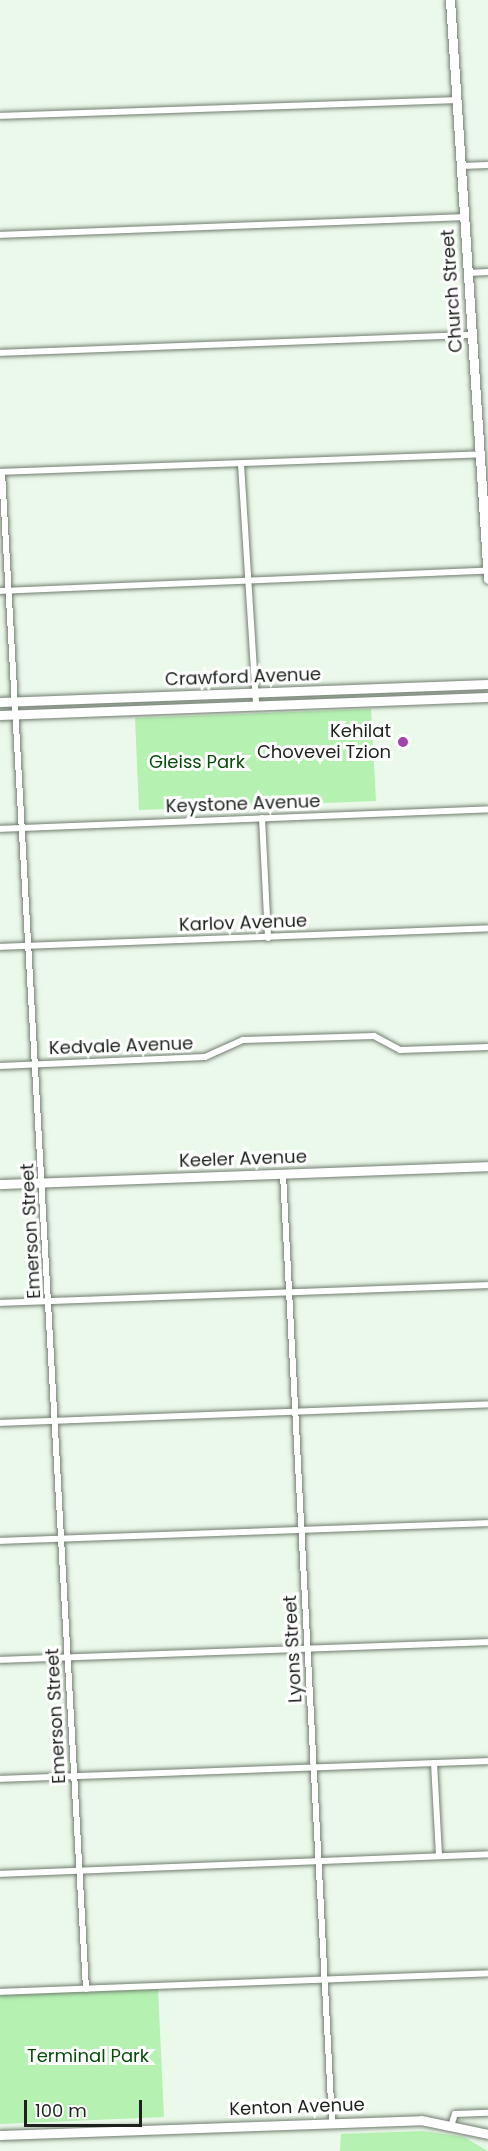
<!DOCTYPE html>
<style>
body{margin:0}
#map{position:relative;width:488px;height:2151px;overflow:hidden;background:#ebf9ea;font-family:Poppins,sans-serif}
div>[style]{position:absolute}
.green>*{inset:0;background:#b5f1b1}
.roads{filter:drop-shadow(0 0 2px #717d70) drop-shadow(0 0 2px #717d70)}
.street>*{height:6px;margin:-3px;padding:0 3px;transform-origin:3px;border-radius:3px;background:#fff}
.secondary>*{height:9px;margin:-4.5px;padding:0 4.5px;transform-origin:4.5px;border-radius:4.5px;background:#fff}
.dots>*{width:16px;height:16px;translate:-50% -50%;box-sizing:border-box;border:3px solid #fff;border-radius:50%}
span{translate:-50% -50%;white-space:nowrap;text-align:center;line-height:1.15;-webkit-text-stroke:6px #fff;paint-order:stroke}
.street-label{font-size:18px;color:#1d221d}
.poi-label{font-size:18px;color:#1d221d}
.right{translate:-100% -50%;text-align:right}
.park-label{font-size:18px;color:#044e08}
.scale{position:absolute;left:24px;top:2100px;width:118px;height:27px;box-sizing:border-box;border:3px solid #1d221d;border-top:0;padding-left:8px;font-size:18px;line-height:21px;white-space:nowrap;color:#1d221d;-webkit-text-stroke:4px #fff;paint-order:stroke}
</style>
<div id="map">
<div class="green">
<i style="clip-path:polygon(371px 709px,376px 801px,139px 810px,135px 718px)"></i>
<i style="clip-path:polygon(158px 1989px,164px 2117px,0 2124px,0 1994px)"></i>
<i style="clip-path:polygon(423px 2131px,464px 2137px,488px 2151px,340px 2151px,341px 2134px)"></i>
</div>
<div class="roads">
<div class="street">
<i style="left:0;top:116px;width:456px;rotate:-2deg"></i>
<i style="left:461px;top:166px;width:27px;rotate:-2deg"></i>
<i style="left:0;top:235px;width:464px;rotate:-2.2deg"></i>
<i style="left:468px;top:273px;width:20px;rotate:-3deg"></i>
<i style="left:0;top:353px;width:472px;rotate:-2.2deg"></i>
<i style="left:241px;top:464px;width:241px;rotate:86.4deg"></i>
<i style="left:0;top:472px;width:480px;rotate:-2.1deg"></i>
<i style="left:2px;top:472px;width:1519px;rotate:86.83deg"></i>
<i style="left:0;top:591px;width:487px;rotate:-2.4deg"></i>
<i style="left:262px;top:818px;width:120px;rotate:87.1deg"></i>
<i style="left:0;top:829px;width:488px;rotate:-2.3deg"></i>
<i style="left:0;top:947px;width:488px;rotate:-2.2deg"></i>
<i style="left:0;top:1066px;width:205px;rotate:-2.5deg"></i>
<i style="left:205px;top:1057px;width:42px;rotate:-24.1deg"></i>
<i style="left:243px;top:1040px;width:131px;rotate:-1.7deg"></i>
<i style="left:374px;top:1036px;width:30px;rotate:28deg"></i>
<i style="left:400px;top:1050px;width:88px;rotate:-2deg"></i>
<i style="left:283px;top:1174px;width:949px;rotate:87.04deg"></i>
<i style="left:0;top:1303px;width:488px;rotate:-2.1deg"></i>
<i style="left:0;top:1423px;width:488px;rotate:-2.2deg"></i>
<i style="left:0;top:1541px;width:488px;rotate:-2.1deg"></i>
<i style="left:0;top:1660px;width:488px;rotate:-2.1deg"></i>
<i style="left:434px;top:1763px;width:93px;rotate:86.9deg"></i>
<i style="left:0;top:1779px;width:488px;rotate:-2.1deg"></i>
<i style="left:0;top:1874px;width:488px;rotate:-2.3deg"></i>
<i style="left:0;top:1992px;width:488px;rotate:-2.2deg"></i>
<i style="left:452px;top:2123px;width:9px;rotate:-72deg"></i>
<i style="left:455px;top:2114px;width:33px;rotate:-2deg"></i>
</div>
<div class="secondary">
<i style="left:450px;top:0;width:580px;rotate:86.25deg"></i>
<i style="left:0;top:702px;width:488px;rotate:-2.1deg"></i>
<i style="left:0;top:715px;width:488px;rotate:-2.1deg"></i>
<i style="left:0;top:1184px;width:488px;rotate:-2.1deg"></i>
<i style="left:0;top:2135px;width:421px;rotate:-2deg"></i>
<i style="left:421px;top:2120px;width:68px;rotate:11.8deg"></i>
</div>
</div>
<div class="dots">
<i style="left:403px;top:742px;background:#a143ad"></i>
</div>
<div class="street-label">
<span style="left:452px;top:291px;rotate:-94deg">Church Street</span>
<span style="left:243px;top:677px;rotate:-2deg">Crawford Avenue</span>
<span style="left:243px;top:804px;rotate:-2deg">Keystone Avenue</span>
<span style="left:243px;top:923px;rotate:-2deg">Karlov Avenue</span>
<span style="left:121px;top:1046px;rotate:-2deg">Kedvale Avenue</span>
<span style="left:243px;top:1159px;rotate:-2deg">Keeler Avenue</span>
<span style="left:31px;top:1231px;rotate:-93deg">Emerson Street</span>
<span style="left:293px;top:1649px;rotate:-93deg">Lyons Street</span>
<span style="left:56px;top:1716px;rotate:-93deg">Emerson Street</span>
<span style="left:297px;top:2107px;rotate:-2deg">Kenton Avenue</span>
</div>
<div class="poi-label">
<span class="right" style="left:391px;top:742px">Kehilat<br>Chovevei Tzion</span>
</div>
<div class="park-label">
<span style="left:197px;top:762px">Gleiss Park</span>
<span style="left:88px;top:2056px">Terminal Park</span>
</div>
<div class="scale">100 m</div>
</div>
